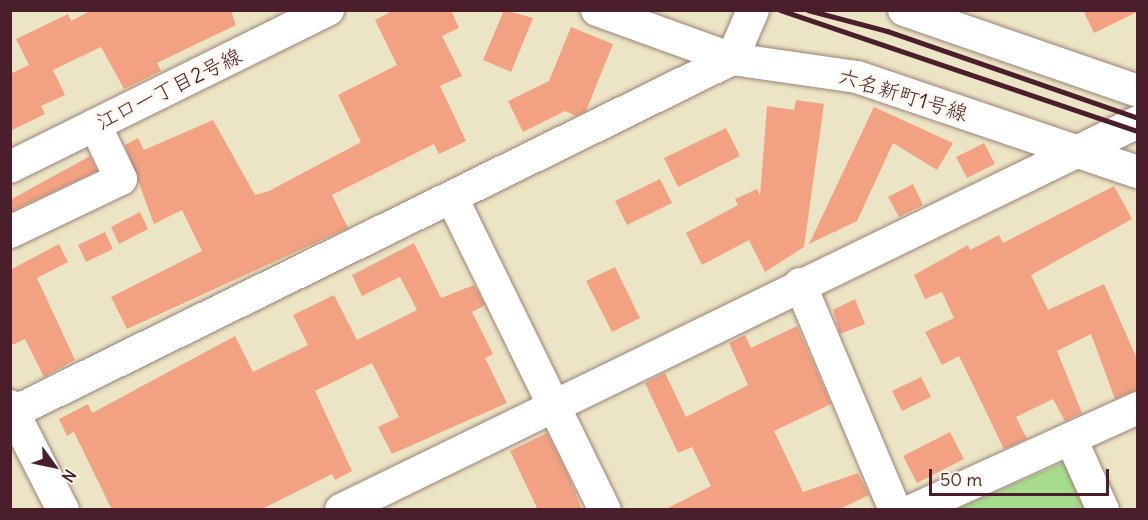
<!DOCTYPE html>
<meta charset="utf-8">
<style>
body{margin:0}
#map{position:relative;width:1148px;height:520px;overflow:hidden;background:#ece5c5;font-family:Delius,"Klee One",sans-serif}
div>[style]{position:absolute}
.green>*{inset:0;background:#a6dc8d}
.building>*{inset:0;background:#f2a282}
.roads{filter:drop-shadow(0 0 2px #9b8278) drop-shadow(0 0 2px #9b8278)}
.minor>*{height:32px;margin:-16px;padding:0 16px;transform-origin:16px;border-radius:16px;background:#fff}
.rail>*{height:4.5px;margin:-2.25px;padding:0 2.25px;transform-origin:2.25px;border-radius:2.25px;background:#4a1f2b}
span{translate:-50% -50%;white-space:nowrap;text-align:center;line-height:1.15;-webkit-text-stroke:5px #fbf7ec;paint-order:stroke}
.street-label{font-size:21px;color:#4a1f2b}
.frame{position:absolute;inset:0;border:12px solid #4a1f2b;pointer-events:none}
.north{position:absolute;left:24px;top:436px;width:60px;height:60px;-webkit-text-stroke:4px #fbf7ec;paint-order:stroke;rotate:123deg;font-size:16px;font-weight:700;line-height:24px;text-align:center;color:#4a1f2b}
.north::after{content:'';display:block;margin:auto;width:21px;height:27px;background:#4a1f2b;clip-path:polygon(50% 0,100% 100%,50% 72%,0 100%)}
.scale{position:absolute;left:929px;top:469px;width:180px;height:27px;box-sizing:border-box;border:3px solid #4a1f2b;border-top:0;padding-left:8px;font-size:18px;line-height:21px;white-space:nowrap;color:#4a1f2b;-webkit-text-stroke:4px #fbf7ec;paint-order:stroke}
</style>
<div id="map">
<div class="green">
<i style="clip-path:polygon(1064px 462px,1085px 509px,954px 510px)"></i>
</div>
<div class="building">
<i style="clip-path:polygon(92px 10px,231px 10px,236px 25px,157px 63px,161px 71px,124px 89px,101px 47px,53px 70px,65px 95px,41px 106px,45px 114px,10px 131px,10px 74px,29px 65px,16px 39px,68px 14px,71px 21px)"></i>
<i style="clip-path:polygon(394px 10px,451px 10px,459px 28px,442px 36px,462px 76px,440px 86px,466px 141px,439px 154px,434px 144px,332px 195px,348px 228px,127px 329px,111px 297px,202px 251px,182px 210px,154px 224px,125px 145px,138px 138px,144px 150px,213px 120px,255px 195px,269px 191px,361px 142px,338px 95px,397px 65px,375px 20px)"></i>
<i style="clip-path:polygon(504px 10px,533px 18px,511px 72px,483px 60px)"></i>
<i style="clip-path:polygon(1083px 10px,1137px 10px,1137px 12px,1094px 33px)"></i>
<i style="clip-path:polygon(571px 27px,613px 44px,586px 111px,576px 116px,565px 111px,523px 132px,508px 101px,549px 81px)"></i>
<i style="clip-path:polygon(796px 100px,824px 104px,804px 247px,765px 272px,749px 240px,702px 265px,686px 233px,738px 205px,735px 199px,757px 189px,760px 196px,767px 106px,794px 110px)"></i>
<i style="clip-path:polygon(874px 107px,953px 143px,937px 170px,893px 143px,857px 221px,809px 244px)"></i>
<i style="clip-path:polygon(726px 128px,740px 156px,678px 187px,664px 158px)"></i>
<i style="clip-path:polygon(984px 143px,995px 164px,967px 178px,956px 157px)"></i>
<i style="clip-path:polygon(90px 156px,97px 171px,10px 212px,10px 200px)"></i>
<i style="clip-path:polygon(660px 179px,672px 203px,627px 225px,615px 201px)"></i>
<i style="clip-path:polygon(913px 184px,923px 205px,899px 217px,888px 197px)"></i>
<i style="clip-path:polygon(1114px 186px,1132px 219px,1031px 275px,1048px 310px,1104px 284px,1137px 359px,1137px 390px,1115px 399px,1091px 334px,1057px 351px,1082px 413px,1065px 421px,1053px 399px,1016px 417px,1027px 439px,1004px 449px,959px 356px,942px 365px,925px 332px,954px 318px,942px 292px,925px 299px,914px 275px,968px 245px,970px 250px,999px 235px,1003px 243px)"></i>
<i style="clip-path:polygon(140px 212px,148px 229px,119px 244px,111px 227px)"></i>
<i style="clip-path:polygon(105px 232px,113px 249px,86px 262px,78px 245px)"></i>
<i style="clip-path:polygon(414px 243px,441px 298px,474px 285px,485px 305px,472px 312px,493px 354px,485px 358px,507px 403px,392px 454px,378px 427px,399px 417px,372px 363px,315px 391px,352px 471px,335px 480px,332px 474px,260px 510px,112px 510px,74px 432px,67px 436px,59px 419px,88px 404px,92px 413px,235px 336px,253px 372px,308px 345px,293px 315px,334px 295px,357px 340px,417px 310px,400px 277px,362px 296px,352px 275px)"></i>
<i style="clip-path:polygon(59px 244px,68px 262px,37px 278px,75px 360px,44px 377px,25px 339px,10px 346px,10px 270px)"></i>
<i style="clip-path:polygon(615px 267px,640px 318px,612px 332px,586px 281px)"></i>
<i style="clip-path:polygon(855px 299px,865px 324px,840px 334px,833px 310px)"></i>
<i style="clip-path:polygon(797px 326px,831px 404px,774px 431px,803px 492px,858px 473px,869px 495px,838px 510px,664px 510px,711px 486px,692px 447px,678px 453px,645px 383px,665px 373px,686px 417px,748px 385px,729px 343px,745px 335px,751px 348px)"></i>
<i style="clip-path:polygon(921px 377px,931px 397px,902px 411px,892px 391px)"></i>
<i style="clip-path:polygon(950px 432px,964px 459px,917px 483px,903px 456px)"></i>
<i style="clip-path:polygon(547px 433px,569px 477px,582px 510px,538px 510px,510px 451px)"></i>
</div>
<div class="roads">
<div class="minor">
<i style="left:597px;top:10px;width:144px;rotate:19.9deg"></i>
<i style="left:732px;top:59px;width:126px;rotate:8.2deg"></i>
<i style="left:857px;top:77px;width:297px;rotate:18.7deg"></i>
<i style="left:904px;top:10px;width:248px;rotate:19.1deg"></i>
<i style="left:10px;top:167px;width:355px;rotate:-26.3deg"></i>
<i style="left:453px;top:200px;width:345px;rotate:63.9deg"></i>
<i style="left:10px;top:232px;width:123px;rotate:-25.5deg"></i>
<i style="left:121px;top:179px;width:60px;rotate:-115.7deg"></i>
<i style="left:800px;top:284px;width:245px;rotate:67.2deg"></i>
<i style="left:10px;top:406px;width:117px;rotate:63deg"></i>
<i style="left:10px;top:414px;width:805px;rotate:-26.18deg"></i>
<i style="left:732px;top:59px;width:53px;rotate:-66.8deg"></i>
<i style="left:1071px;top:439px;width:78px;rotate:65.7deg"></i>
<i style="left:341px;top:510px;width:886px;rotate:-25.96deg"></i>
<i style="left:913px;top:510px;width:247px;rotate:-24.4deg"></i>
</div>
</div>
<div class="rail">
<i style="left:780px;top:10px;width:378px;rotate:18.7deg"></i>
<i style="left:808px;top:10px;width:82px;rotate:14.9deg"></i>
<i style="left:887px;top:31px;width:266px;rotate:19.1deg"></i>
</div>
<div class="street-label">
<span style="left:169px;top:89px;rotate:-26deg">江口一丁目2号線</span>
<span style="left:903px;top:95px;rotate:17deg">六名新町1号線</span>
</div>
<div class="frame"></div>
<div class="north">N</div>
<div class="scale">50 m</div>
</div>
